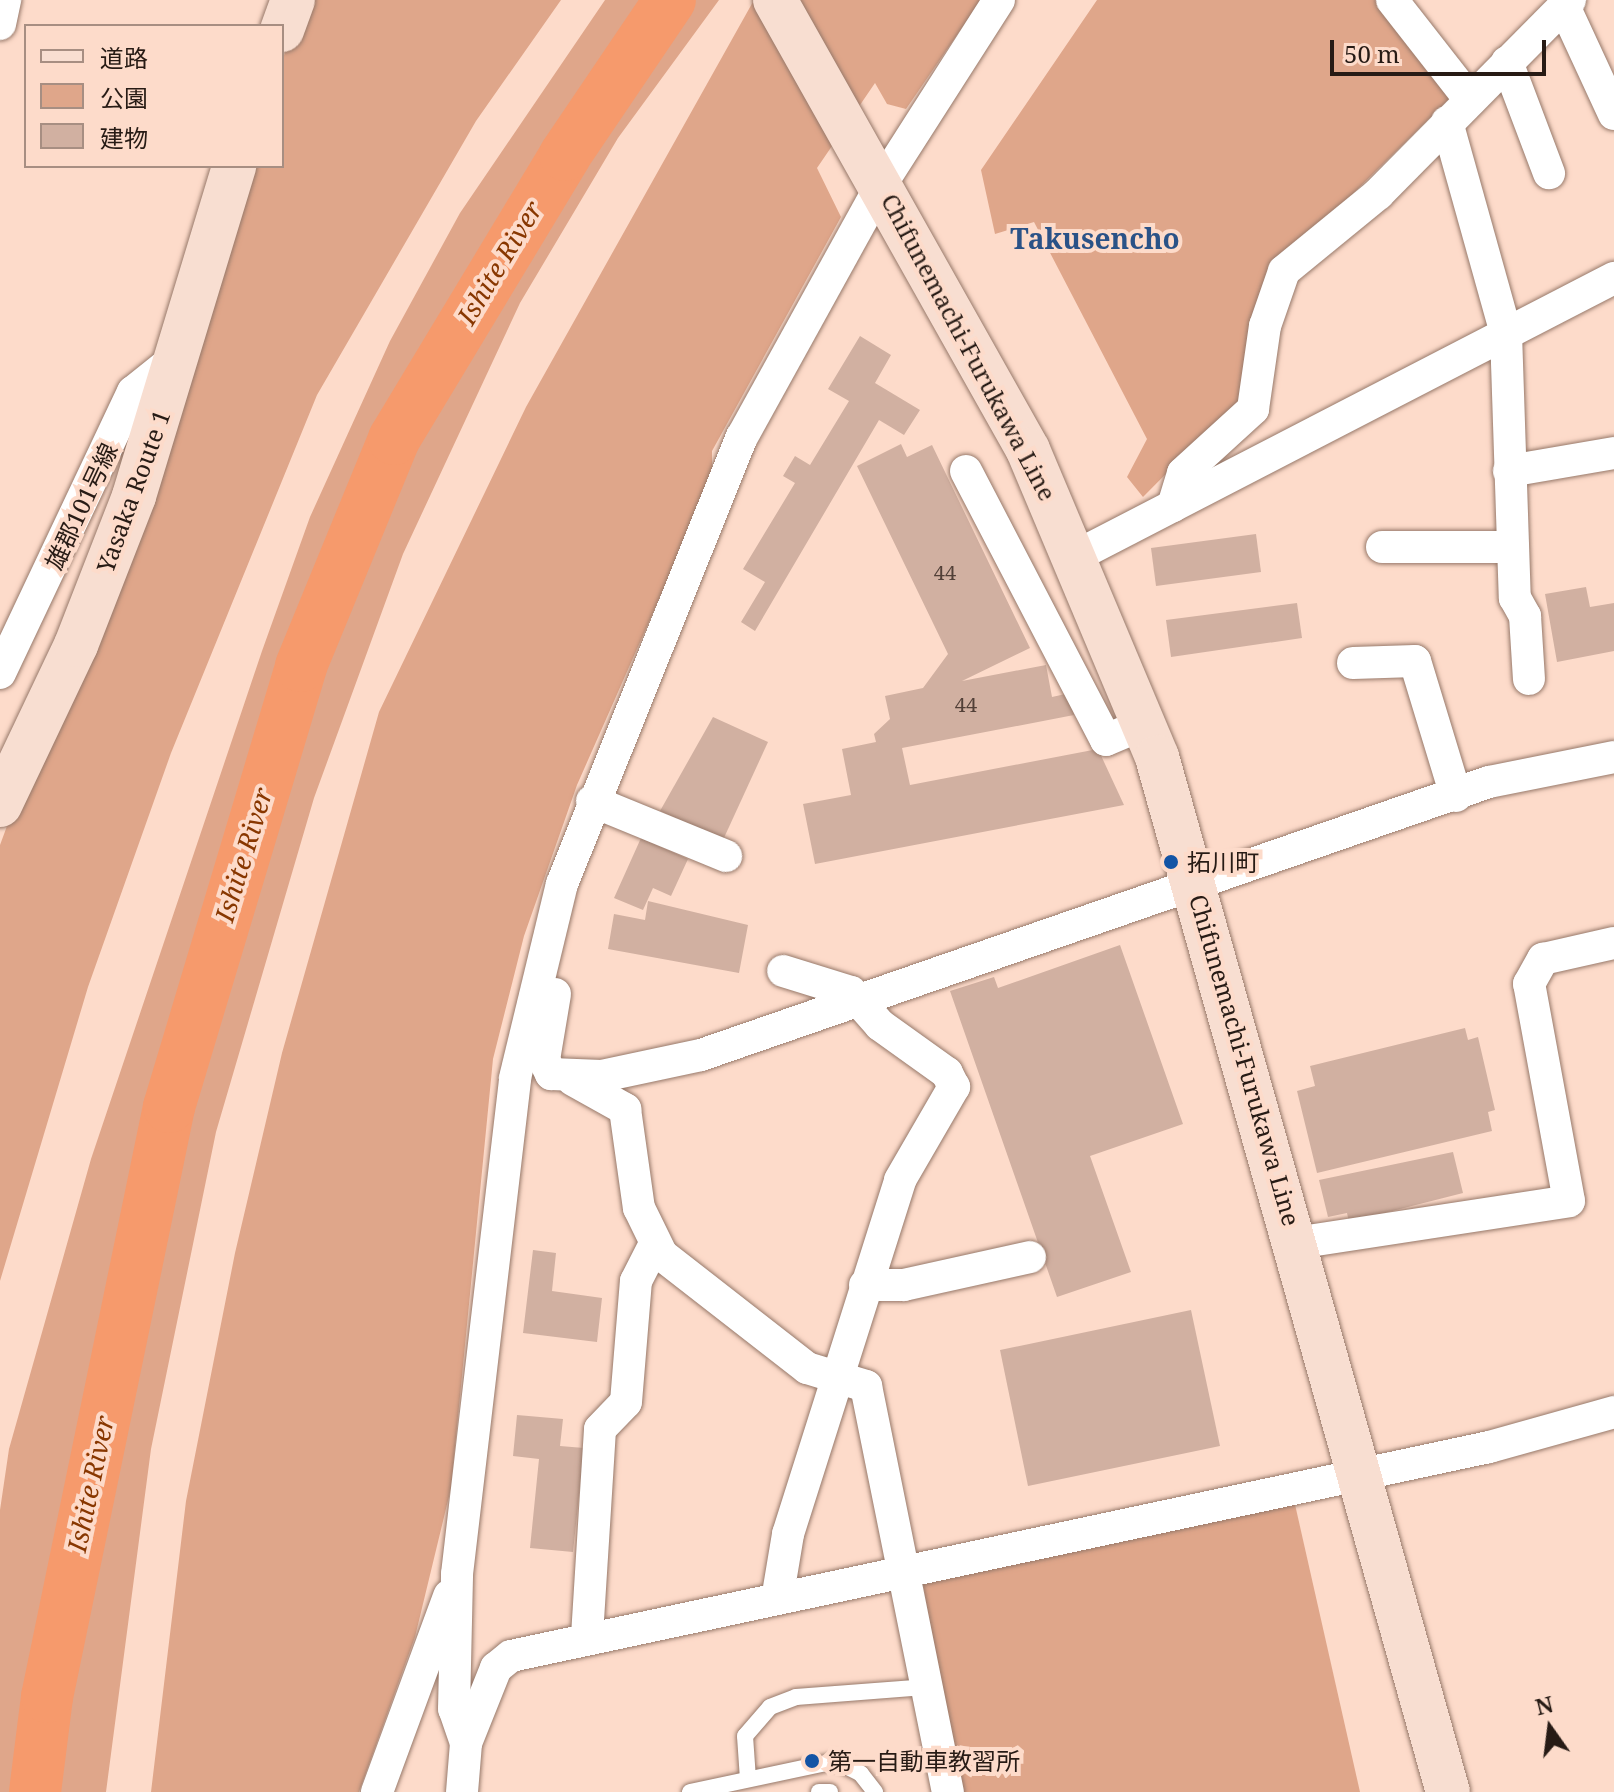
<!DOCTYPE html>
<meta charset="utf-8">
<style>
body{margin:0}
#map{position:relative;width:1614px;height:1792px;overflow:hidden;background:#fddbca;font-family:"Noto Serif","Noto Sans JP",serif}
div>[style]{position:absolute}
.green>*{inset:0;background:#dfa68a}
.river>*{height:52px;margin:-26px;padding:0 26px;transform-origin:26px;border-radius:26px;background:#f69a6c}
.building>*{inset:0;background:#d1b0a1}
.roads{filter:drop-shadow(0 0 2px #97796a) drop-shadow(0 0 2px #97796a)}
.lane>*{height:16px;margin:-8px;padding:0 8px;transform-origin:8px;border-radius:8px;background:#fff}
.street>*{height:32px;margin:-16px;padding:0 16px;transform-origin:16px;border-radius:16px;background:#fff}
.secondary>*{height:44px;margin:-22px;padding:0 22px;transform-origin:22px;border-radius:22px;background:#f8ded1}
.dots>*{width:22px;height:22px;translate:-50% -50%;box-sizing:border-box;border:4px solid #fddbca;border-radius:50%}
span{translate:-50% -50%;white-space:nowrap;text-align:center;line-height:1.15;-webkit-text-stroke:8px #fddbca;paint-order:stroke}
.number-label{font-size:20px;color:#524038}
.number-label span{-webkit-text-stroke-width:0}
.street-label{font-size:24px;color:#271b15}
.poi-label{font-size:24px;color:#271b15}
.left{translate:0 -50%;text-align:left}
.water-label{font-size:26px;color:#883700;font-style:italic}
.quarter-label{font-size:28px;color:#2a5287;font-weight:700}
.legend{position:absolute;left:24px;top:24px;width:260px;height:144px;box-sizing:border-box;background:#fddbca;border:2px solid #a78e82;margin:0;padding:10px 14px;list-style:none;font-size:24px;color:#271b15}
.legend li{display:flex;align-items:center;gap:16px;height:40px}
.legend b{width:40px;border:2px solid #a78e82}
.north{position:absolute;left:1510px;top:1688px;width:80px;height:80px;-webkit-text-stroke:6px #fddbca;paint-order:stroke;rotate:346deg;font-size:22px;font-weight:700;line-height:32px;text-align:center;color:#271b15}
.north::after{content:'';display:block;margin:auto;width:28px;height:36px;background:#271b15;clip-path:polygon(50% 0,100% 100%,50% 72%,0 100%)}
.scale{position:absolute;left:1330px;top:40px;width:216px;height:36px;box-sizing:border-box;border:4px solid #271b15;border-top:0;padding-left:10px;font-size:24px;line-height:28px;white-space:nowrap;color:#271b15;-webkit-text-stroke:6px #fddbca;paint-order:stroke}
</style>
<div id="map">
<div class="green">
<i style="clip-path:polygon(303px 0,561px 0,476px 121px,317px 395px,171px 753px,88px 987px,0 1281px,0 845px,251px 166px,282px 166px,282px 61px)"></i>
<i style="clip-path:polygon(605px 0,719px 0,618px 138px,520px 303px,403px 554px,314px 798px,216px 1132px,151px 1449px,106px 1792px,0 1792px,0 1510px,9px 1449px,91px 1159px,262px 651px,310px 517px,390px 341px,460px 213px)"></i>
<i style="clip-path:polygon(754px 0,981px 0,906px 109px,887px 104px,875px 83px,817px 168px,841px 217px,712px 451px,712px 479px,577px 785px,524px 936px,493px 1059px,451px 1488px,415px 1637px,359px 1792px,151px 1792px,186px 1501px,235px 1253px,282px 1053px,379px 712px,526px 407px)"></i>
<i style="clip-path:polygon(1097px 0,1377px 0,1449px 99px,1312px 234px,1249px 390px,1143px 497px,1127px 477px,1147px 439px,1034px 222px,995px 234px,981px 170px)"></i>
<i style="clip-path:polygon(1294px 1500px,1360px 1792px,959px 1792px,923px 1584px)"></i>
</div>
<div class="river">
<i style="left:35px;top:1792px;width:96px;rotate:-82.8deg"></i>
<i style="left:47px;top:1697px;width:602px;rotate:-78.32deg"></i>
<i style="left:169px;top:1107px;width:460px;rotate:-73.3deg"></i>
<i style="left:301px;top:666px;width:245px;rotate:-67.7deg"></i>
<i style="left:394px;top:439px;width:332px;rotate:-58.9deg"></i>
<i style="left:565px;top:155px;width:187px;rotate:-55.9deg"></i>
</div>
<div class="building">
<i style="clip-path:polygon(860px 336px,891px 355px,875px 383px,920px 410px,904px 435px,879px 420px,755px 631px,741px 622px,765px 582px,743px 569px,795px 483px,783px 476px,795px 456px,810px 465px,849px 401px,828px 389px)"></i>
<i style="clip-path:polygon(901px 444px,907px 457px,932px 445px,1030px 648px,962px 681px,1046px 665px,1052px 697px,1070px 693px,1074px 715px,902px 748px,910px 785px,1098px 749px,1124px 805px,815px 864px,803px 804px,851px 795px,842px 749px,876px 742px,874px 734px,890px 719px,885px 696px,923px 688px,948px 654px,857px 466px)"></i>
<i style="clip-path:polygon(1256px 534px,1261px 572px,1156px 586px,1151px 548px)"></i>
<i style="clip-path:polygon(1586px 587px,1590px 607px,1614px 603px,1614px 651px,1557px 662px,1545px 594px)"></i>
<i style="clip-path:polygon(1297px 603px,1302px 638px,1171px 657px,1166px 620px)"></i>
<i style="clip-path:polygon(713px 717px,768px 742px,723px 840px,660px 811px)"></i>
<i style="clip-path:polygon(641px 838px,688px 859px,671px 896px,653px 888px,643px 910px,614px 898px)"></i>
<i style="clip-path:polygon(648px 901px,748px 925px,739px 973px,608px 949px,614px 914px,645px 920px)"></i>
<i style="clip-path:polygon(1120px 945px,1183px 1124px,1090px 1156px,1131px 1272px,1057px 1297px,950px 991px,994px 977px,998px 988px)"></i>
<i style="clip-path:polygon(1465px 1028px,1468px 1040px,1478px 1037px,1495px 1110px,1488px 1112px,1492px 1131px,1317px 1173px,1297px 1091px,1315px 1086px,1310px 1066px)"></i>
<i style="clip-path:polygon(1453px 1152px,1463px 1193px,1349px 1222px,1347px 1213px,1328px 1217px,1319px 1180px)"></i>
<i style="clip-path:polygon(533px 1250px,556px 1253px,552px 1291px,602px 1298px,597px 1342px,523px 1333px)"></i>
<i style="clip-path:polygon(1191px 1310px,1220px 1446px,1028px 1486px,1000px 1350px)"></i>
<i style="clip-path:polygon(517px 1415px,563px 1419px,560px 1446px,584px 1448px,573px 1552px,530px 1548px,539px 1459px,513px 1456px)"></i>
</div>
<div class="roads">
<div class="lane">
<i style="left:748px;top:1779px;width:43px;rotate:-94deg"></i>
<i style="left:745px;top:1736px;width:38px;rotate:-49deg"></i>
<i style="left:770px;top:1707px;width:28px;rotate:-21deg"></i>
<i style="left:796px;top:1697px;width:129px;rotate:-4.4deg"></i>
<i style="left:690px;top:1792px;width:149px;rotate:-12deg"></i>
<i style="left:836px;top:1761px;width:28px;rotate:27deg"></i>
<i style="left:861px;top:1774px;width:23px;rotate:52deg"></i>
<i style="left:819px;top:1792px;width:11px"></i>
</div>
<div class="street">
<i style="left:1392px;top:0;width:127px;rotate:52deg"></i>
<i style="left:1564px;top:6px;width:119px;rotate:65.2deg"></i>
<i style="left:0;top:24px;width:25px;rotate:-78deg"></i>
<i style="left:1507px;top:62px;width:119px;rotate:69.3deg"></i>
<i style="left:1447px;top:122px;width:219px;rotate:74.4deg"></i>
<i style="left:1506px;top:333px;width:265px;rotate:88.1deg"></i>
<i style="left:1515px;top:598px;width:21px;rotate:61deg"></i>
<i style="left:1525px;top:616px;width:63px;rotate:86.4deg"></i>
<i style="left:966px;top:471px;width:303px;rotate:62.5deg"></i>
<i style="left:1106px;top:740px;width:41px;rotate:-22.8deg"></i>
<i style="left:1509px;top:471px;width:107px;rotate:-9.7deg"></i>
<i style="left:1173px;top:506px;width:34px;rotate:-73deg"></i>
<i style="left:1183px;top:473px;width:95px;rotate:-42.4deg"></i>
<i style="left:1253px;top:409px;width:84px;rotate:-81.8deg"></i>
<i style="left:1265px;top:326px;width:58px;rotate:-70.9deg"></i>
<i style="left:1284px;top:271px;width:122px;rotate:-39.3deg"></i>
<i style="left:1378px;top:194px;width:273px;rotate:-45.3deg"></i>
<i style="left:1382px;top:547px;width:131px"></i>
<i style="left:1076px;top:556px;width:606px;rotate:-27.33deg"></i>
<i style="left:1353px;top:663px;width:62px;rotate:-1.8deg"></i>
<i style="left:1415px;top:661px;width:141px;rotate:73.1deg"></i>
<i style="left:0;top:673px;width:311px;rotate:-64.7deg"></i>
<i style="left:133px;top:392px;width:58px;rotate:-38.7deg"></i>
<i style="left:592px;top:801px;width:145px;rotate:22.3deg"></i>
<i style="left:555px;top:994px;width:67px;rotate:99.5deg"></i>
<i style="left:544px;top:1060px;width:16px;rotate:63deg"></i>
<i style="left:551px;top:1074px;width:51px;rotate:2.2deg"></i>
<i style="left:602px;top:1076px;width:101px;rotate:-12deg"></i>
<i style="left:701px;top:1055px;width:834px;rotate:-19.11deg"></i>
<i style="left:1489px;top:782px;width:127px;rotate:-11.3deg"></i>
<i style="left:573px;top:1080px;width:60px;rotate:29.1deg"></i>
<i style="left:625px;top:1109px;width:100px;rotate:82deg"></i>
<i style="left:639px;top:1208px;width:52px;rotate:63.9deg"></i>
<i style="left:662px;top:1255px;width:184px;rotate:37.9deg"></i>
<i style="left:807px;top:1368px;width:62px;rotate:17deg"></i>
<i style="left:866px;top:1386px;width:414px;rotate:78.6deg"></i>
<i style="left:1296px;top:1243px;width:276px;rotate:-8.7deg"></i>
<i style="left:1569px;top:1201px;width:221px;rotate:-100.4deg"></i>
<i style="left:1529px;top:984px;width:29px;rotate:-61deg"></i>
<i style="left:1543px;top:959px;width:73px;rotate:-12.7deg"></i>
<i style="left:865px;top:1285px;width:39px"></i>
<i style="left:904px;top:1285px;width:129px;rotate:-12.5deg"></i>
<i style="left:778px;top:1594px;width:61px;rotate:-80.5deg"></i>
<i style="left:788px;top:1534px;width:371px;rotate:-72.4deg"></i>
<i style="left:900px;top:1180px;width:108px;rotate:-59.9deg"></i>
<i style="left:954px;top:1087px;width:16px;rotate:-117deg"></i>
<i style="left:947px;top:1073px;width:82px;rotate:-144.4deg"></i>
<i style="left:880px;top:1025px;width:44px;rotate:-131.3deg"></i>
<i style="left:851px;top:992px;width:71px;rotate:-162.8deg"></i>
<i style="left:587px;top:1636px;width:207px;rotate:-86.4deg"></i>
<i style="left:600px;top:1429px;width:37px;rotate:-46deg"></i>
<i style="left:626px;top:1402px;width:121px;rotate:-85.3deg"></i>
<i style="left:636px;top:1281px;width:39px;rotate:-63deg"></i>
<i style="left:466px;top:1743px;width:36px;rotate:-109deg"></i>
<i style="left:454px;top:1709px;width:135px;rotate:-88.7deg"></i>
<i style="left:457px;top:1574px;width:499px;rotate:-83.3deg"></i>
<i style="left:515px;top:1078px;width:200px;rotate:-76.4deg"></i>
<i style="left:562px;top:884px;width:482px;rotate:-68.1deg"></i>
<i style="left:742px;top:437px;width:290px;rotate:-61.1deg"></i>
<i style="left:882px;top:183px;width:217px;rotate:-57.4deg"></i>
<i style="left:377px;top:1792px;width:209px;rotate:-69.8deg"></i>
<i style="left:462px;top:1792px;width:49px;rotate:-85.3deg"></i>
<i style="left:466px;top:1743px;width:81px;rotate:-68.2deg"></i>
<i style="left:496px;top:1668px;width:19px;rotate:-39deg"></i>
<i style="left:511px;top:1656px;width:1000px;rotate:-12.06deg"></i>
<i style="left:1489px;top:1447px;width:130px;rotate:-15.6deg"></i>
</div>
<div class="secondary">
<i style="left:775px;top:0;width:516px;rotate:60.65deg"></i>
<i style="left:1028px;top:450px;width:333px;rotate:67.2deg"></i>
<i style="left:1157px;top:757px;width:1075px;rotate:74.3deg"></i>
<i style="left:282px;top:30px;width:32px;rotate:-70deg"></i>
<i style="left:0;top:805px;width:177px;rotate:-64.6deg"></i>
<i style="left:76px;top:645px;width:160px;rotate:-68.7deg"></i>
<i style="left:134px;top:496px;width:345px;rotate:-73.1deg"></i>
</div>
</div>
<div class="dots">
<i style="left:1171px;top:862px;background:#1354a5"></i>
<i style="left:812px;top:1761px;background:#1354a5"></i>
</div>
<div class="number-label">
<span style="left:945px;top:572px">44</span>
<span style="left:966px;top:704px">44</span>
</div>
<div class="street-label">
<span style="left:969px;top:347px;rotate:62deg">Chifunemachi-Furukawa Line</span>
<span style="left:133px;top:491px;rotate:-70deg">Yasaka Route 1</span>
<span style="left:81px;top:506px;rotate:-65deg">雄郡101号線</span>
<span style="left:1245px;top:1060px;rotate:74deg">Chifunemachi-Furukawa Line</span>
</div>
<div class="poi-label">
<span class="left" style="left:1187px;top:862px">拓川町</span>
<span class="left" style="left:828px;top:1761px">第一自動車教習所</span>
</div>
<div class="water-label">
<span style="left:500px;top:263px;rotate:-59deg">Ishite River</span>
<span style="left:244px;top:855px;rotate:-73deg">Ishite River</span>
<span style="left:91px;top:1484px;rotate:-78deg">Ishite River</span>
</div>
<div class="quarter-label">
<span style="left:1095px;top:238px">Takusencho</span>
</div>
<ul class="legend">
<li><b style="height:10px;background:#f8ded1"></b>道路</li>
<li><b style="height:22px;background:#dfa68a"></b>公園</li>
<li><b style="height:22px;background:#d1b0a1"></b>建物</li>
</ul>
<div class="north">N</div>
<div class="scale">50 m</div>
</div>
